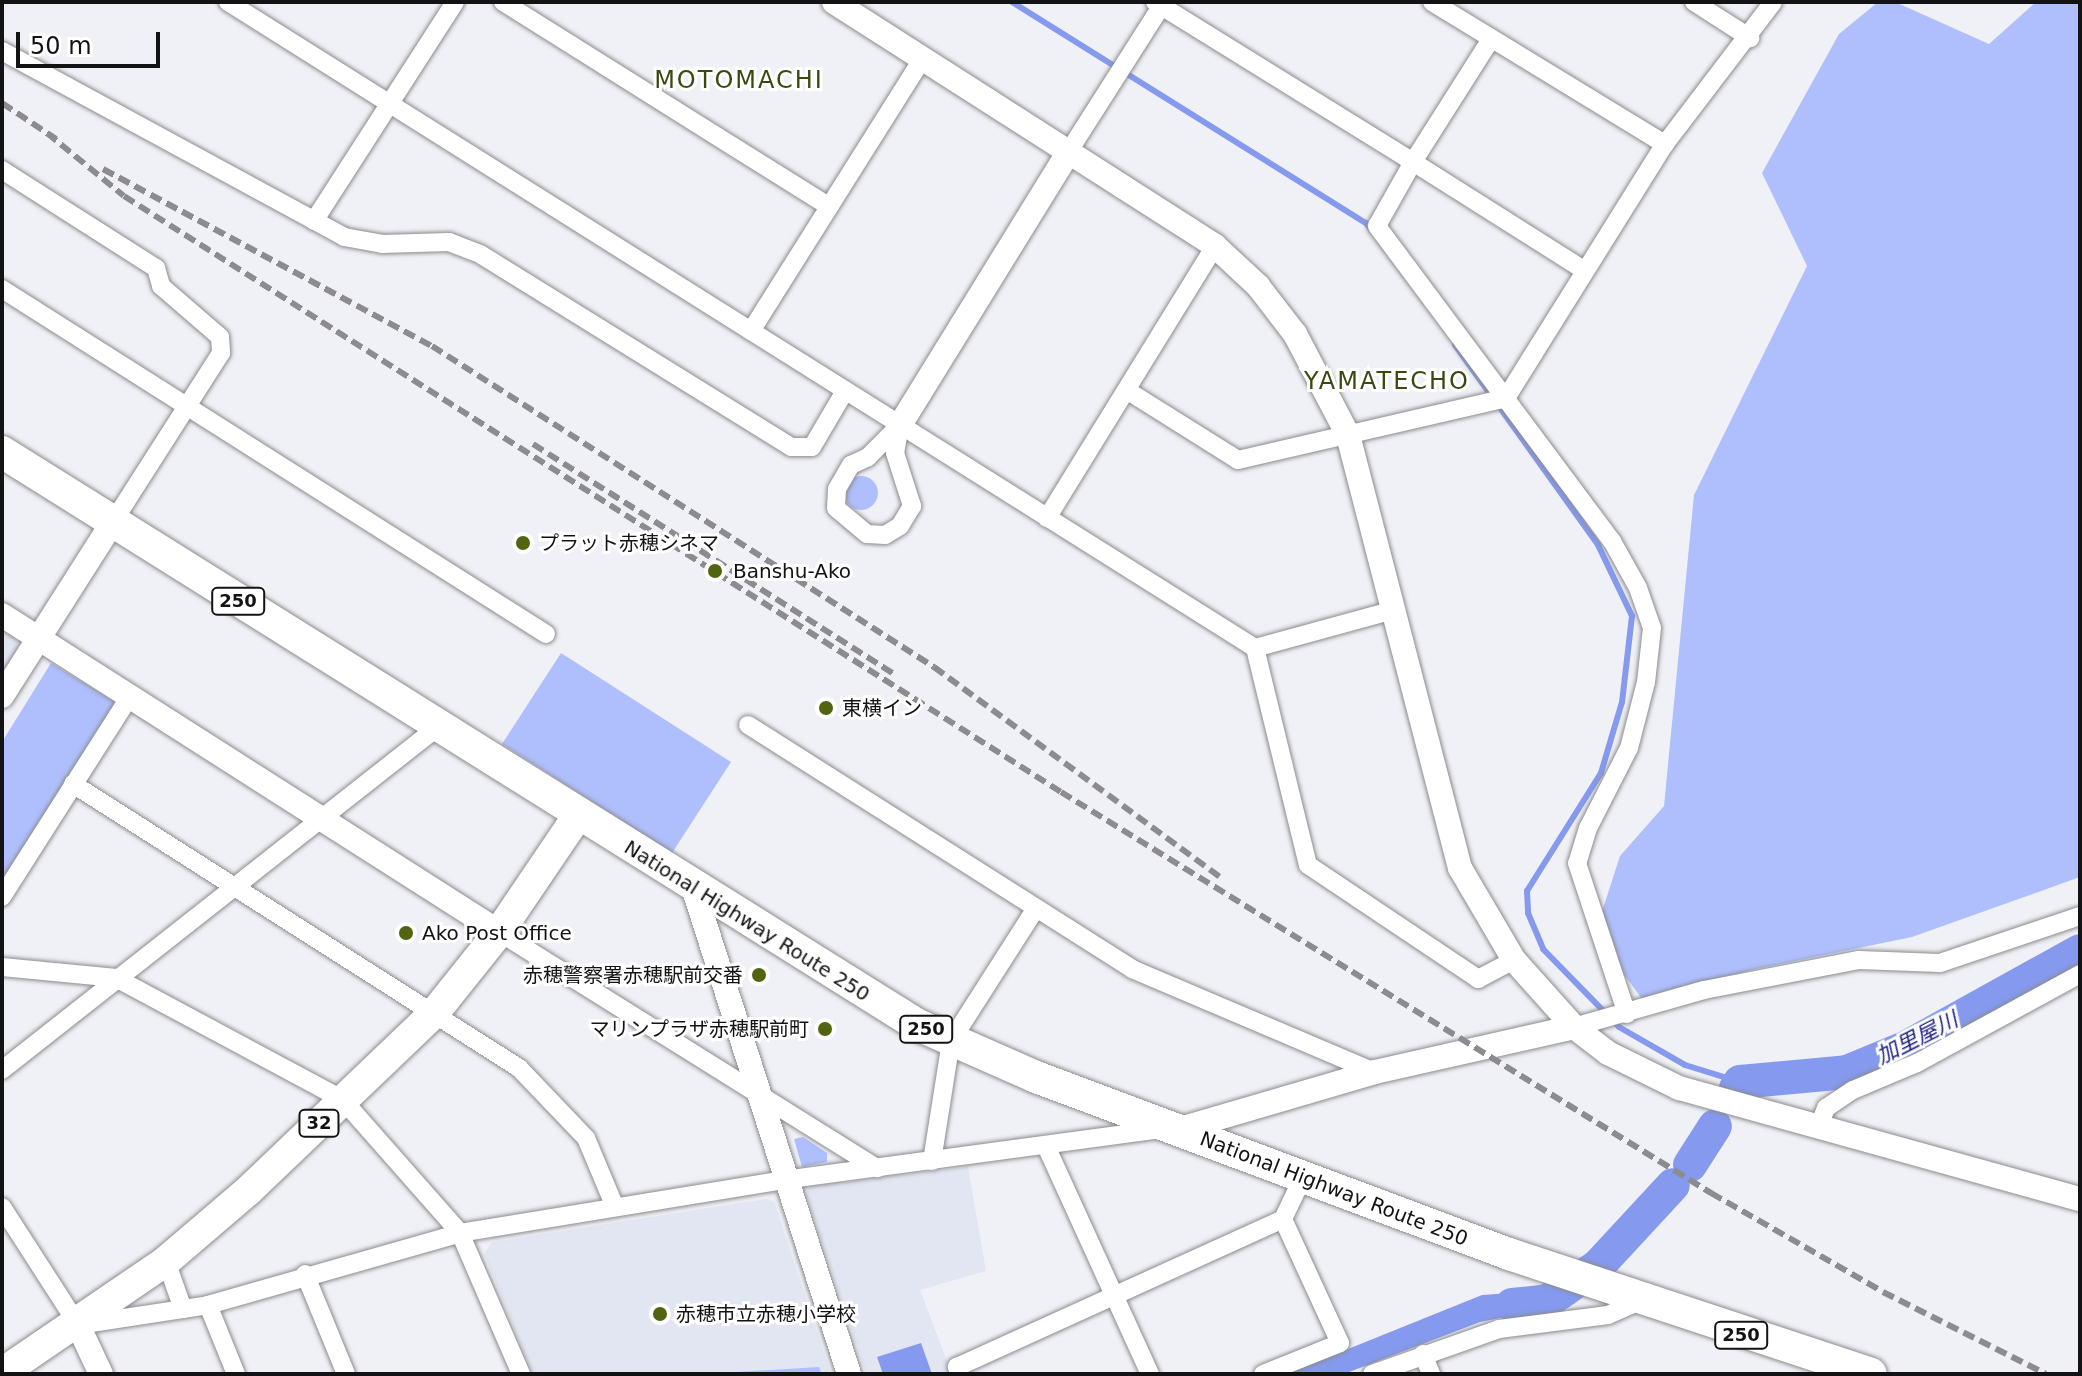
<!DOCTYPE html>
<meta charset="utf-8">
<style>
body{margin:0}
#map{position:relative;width:2082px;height:1376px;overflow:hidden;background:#f0f1f6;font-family:"DejaVu Sans","Noto Sans JP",sans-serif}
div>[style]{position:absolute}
.built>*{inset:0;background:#e2e6f2}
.green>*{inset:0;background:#afbffd}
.round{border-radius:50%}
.water>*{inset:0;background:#859aef}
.stream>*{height:6px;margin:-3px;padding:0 3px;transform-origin:3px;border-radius:3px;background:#859aef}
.river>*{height:34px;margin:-17px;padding:0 17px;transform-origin:17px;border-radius:17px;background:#859aef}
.roads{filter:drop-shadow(0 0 2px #8a8b8f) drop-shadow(0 0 2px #8a8b8f)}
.minor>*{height:18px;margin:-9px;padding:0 9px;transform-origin:9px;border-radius:9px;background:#fff}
.tertiary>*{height:24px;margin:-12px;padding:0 12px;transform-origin:12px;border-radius:12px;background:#fff}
.primary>*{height:30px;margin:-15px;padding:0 15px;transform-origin:15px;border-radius:15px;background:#fff}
.trunk>*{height:32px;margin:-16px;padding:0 16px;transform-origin:16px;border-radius:16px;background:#fff}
.rail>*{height:6px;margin-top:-3px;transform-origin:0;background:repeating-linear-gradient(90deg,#8c8c90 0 12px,transparent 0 18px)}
.dots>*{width:22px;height:22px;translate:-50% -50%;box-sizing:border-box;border:4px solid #fff;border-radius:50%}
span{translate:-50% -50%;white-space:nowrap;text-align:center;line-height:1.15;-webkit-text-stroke:6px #fff;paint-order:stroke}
.shield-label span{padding:2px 6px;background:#fff;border:2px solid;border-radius:6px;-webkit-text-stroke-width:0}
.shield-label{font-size:18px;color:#131315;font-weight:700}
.poi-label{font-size:20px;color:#131315}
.left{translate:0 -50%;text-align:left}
.right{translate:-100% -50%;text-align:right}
.street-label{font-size:20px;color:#131315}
.water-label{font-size:22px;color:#212485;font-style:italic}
.quarter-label{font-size:24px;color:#3b4911;letter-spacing:2px}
.frame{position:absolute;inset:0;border:4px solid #131315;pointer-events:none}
.scale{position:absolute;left:16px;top:32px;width:144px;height:36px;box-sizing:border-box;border:4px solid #131315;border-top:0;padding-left:10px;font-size:24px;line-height:28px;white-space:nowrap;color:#131315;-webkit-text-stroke:6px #fff;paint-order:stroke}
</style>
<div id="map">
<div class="built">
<i style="clip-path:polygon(2px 629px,16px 638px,18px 648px,2px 674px)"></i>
<i style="clip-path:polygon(968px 1167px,986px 1271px,920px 1290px,952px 1374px,866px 1374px,806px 1193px,810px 1186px)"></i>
<i style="clip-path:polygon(766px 1199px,774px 1201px,831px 1374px,533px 1374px,484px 1254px,492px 1242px)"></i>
</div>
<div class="green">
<i style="clip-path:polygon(1878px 2px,1895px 2px,1989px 44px,2036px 2px,2080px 2px,2080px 877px,1912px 937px,1751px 970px,1643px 1000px,1619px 968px,1599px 921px,1620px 856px,1664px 806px,1694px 495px,1807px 266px,1762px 173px,1839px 34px)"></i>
<i class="round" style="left:844px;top:476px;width:34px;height:34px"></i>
<i style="clip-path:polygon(561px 653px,731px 762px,672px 853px,502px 744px)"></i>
<i style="clip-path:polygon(51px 663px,114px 701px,115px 708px,2px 880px,2px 742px)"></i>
<i style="clip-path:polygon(803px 1137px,827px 1153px,827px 1162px,802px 1167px,794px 1139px)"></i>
<i style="clip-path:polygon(819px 1367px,822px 1374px,702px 1374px)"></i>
</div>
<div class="water">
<i style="clip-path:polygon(1541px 1291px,1576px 1303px,1480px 1322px,1344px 1374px,1286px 1374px,1482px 1295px)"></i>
<i style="clip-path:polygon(921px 1343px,932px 1374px,883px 1374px,877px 1357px)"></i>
</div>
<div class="stream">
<i style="left:1012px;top:2px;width:417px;rotate:32deg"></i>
<i style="left:1366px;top:223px;width:11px;rotate:52deg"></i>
<i style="left:1455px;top:345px;width:246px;rotate:54.4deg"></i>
<i style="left:1598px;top:545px;width:79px;rotate:64.4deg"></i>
<i style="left:1632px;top:616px;width:87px;rotate:96.6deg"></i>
<i style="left:1622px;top:702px;width:74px;rotate:106.5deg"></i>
<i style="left:1601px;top:773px;width:139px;rotate:122.1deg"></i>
<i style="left:1527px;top:891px;width:22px;rotate:87deg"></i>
<i style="left:1528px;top:913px;width:39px;rotate:67deg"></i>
<i style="left:1543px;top:949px;width:109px;rotate:45.7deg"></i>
<i style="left:1619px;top:1027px;width:76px;rotate:29.9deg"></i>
<i style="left:1685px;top:1065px;width:58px;rotate:17.2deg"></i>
</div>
<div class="river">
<i style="left:1736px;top:1088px;width:7px;rotate:-56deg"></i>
<i style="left:1740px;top:1082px;width:107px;rotate:-5.3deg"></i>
<i style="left:1847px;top:1072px;width:63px;rotate:-22.5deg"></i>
<i style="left:1905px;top:1048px;width:200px;rotate:-29deg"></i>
<i style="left:1690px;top:1165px;width:46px;rotate:-57.3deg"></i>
<i style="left:1512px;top:1305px;width:36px;rotate:-6deg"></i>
<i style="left:1548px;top:1301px;width:61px;rotate:-35deg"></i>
<i style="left:1598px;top:1266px;width:110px;rotate:-47.2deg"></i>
</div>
<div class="roads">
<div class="minor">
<i style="left:228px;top:2px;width:1213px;rotate:32.17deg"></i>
<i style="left:1255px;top:648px;width:223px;rotate:76.3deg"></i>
<i style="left:1308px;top:865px;width:205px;rotate:33.8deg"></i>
<i style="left:1478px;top:979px;width:41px;rotate:-27.8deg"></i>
<i style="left:503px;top:2px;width:382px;rotate:32.1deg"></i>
<i style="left:1155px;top:2px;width:304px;rotate:31.8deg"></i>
<i style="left:1413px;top:162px;width:73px;rotate:119.4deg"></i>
<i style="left:1377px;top:226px;width:393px;rotate:53.3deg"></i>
<i style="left:1612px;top:541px;width:54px;rotate:61deg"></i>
<i style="left:1638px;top:588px;width:42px;rotate:70.7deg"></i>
<i style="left:1652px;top:628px;width:54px;rotate:96.3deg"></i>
<i style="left:1646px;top:682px;width:68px;rotate:104.4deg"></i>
<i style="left:1629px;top:748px;width:90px;rotate:117.1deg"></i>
<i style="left:1588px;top:828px;width:37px;rotate:107deg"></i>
<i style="left:1577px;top:863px;width:159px;rotate:71.7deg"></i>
<i style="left:1432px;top:2px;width:273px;rotate:31.4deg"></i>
<i style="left:1694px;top:2px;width:67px;rotate:32.7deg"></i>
<i style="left:1491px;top:39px;width:146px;rotate:122.4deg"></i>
<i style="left:1413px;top:162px;width:202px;rotate:32.3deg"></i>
<i style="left:2px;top:51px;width:389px;rotate:28.5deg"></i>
<i style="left:344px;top:237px;width:39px;rotate:10deg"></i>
<i style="left:382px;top:244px;width:67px;rotate:-1.7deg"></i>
<i style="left:449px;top:242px;width:33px;rotate:21deg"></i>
<i style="left:480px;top:254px;width:366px;rotate:31.8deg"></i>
<i style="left:791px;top:447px;width:21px"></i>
<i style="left:812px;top:447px;width:65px;rotate:-59.5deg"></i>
<i style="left:1069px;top:151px;width:177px;rotate:-57.5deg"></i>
<i style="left:2px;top:170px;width:183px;rotate:32.5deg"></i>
<i style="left:156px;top:268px;width:19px;rotate:74deg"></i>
<i style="left:161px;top:286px;width:78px;rotate:40.8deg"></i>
<i style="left:220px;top:337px;width:16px;rotate:86deg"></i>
<i style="left:221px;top:353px;width:201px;rotate:122.6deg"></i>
<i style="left:314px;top:221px;width:260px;rotate:-57.2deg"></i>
<i style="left:2px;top:289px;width:644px;rotate:32.38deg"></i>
<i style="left:751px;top:331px;width:321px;rotate:-57.8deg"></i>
<i style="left:1128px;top:391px;width:130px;rotate:32.1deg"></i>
<i style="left:1238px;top:460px;width:275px;rotate:-13deg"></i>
<i style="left:1506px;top:398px;width:300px;rotate:-58deg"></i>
<i style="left:1665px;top:144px;width:178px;rotate:-52.7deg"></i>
<i style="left:900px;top:425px;width:28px;rotate:100deg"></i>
<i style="left:895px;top:453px;width:56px;rotate:72.2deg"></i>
<i style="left:912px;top:506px;width:23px;rotate:121deg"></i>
<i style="left:900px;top:526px;width:17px;rotate:149deg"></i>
<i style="left:885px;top:535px;width:18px;rotate:-177deg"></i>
<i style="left:867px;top:534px;width:40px;rotate:-140deg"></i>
<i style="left:836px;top:508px;width:19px;rotate:-87deg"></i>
<i style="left:837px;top:489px;width:28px;rotate:-60deg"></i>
<i style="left:851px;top:465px;width:19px;rotate:-25deg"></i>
<i style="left:868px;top:457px;width:45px;rotate:-45deg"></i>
<i style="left:1047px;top:518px;width:320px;rotate:-58.3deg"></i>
<i style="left:1255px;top:648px;width:144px;rotate:-15.3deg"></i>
<i style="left:748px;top:725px;width:455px;rotate:32.4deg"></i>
<i style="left:1132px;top:969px;width:264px;rotate:23deg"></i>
<i style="left:73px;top:784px;width:529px;rotate:32.49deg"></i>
<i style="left:519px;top:1068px;width:97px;rotate:46.3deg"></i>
<i style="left:586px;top:1138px;width:75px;rotate:67.2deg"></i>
<i style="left:2px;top:897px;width:238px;rotate:-57.5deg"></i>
<i style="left:499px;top:932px;width:446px;rotate:32deg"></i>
<i style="left:2px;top:967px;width:115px;rotate:5.5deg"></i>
<i style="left:116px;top:978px;width:256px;rotate:28.2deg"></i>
<i style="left:342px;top:1099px;width:179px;rotate:48.6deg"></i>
<i style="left:460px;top:1233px;width:154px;rotate:66.6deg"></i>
<i style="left:1574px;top:1027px;width:135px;rotate:-15.9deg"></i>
<i style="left:1704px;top:990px;width:158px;rotate:-11deg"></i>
<i style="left:1859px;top:960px;width:81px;rotate:2.1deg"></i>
<i style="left:1940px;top:963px;width:148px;rotate:-18.6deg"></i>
<i style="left:2px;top:1070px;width:556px;rotate:-38.21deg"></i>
<i style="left:1818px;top:1128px;width:22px;rotate:-68deg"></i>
<i style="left:1826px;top:1108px;width:32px;rotate:-34deg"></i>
<i style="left:1853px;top:1090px;width:69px;rotate:-22.9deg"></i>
<i style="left:1917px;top:1063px;width:186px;rotate:-28.6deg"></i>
<i style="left:1046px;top:1146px;width:251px;rotate:65.5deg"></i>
<i style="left:932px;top:1161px;width:121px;rotate:-81deg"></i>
<i style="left:951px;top:1041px;width:158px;rotate:-57.4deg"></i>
<i style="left:2px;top:1207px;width:140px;rotate:57.2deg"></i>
<i style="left:78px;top:1325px;width:132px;rotate:-8.7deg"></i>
<i style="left:208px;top:1305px;width:262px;rotate:-15.9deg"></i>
<i style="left:460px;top:1233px;width:328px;rotate:-9.3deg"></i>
<i style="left:784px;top:1180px;width:375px;rotate:-7.7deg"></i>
<i style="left:166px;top:1261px;width:51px;rotate:70.5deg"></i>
<i style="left:305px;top:1274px;width:108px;rotate:67.7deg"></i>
<i style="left:208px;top:1305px;width:74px;rotate:67.9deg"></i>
<i style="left:1423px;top:1354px;width:22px;rotate:68deg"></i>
<i style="left:960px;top:1374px;width:8px;rotate:-113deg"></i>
<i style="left:957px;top:1367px;width:358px;rotate:-24.4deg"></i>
<i style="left:1283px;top:1219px;width:47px;rotate:-64.5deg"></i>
<i style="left:1263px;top:1374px;width:83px;rotate:-21.9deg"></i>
<i style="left:1340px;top:1343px;width:136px;rotate:-114.7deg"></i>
<i style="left:1372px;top:1374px;width:135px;rotate:-19.5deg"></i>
<i style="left:1499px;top:1329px;width:110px;rotate:-7.3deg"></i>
<i style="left:1608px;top:1315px;width:34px;rotate:-24deg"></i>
</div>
<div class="tertiary">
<i style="left:834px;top:2px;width:452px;rotate:32.6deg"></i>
<i style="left:1215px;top:246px;width:59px;rotate:42.9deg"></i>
<i style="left:1258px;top:286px;width:61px;rotate:52.4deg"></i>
<i style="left:1295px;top:334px;width:114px;rotate:62.3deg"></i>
<i style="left:1348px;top:435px;width:447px;rotate:75.5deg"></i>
<i style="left:1460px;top:868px;width:107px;rotate:59.6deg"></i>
<i style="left:1514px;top:960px;width:90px;rotate:48.2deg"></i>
<i style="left:1574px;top:1027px;width:43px;rotate:37.4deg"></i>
<i style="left:1608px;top:1053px;width:79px;rotate:26.2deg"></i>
<i style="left:1679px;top:1088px;width:416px;rotate:15.5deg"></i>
<i style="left:900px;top:425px;width:322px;rotate:-58.3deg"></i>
<i style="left:2px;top:615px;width:589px;rotate:32.53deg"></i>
<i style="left:2px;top:696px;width:206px;rotate:-57.5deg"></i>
<i style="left:694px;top:890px;width:508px;rotate:72.24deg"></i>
<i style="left:1177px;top:1130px;width:206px;rotate:-16.3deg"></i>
<i style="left:1375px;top:1072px;width:204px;rotate:-12.7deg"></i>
<i style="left:78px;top:1325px;width:54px;rotate:64.9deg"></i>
</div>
<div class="primary">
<i style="left:2px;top:1373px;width:199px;rotate:-34.3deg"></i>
<i style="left:166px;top:1261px;width:109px;rotate:-40.5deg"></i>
<i style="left:249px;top:1190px;width:259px;rotate:-43.7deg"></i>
<i style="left:436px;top:1011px;width:101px;rotate:-51.4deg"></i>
<i style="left:499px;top:932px;width:143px;rotate:-55.9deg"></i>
</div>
<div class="trunk">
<i style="left:2px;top:452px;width:1078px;rotate:32.04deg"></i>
<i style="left:916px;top:1024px;width:131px;rotate:23.8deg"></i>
<i style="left:1036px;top:1077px;width:505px;rotate:20.52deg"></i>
<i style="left:1509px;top:1254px;width:381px;rotate:18.3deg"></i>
</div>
</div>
<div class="rail">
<i style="left:2px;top:103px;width:65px;rotate:33.7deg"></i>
<i style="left:47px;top:133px;width:99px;rotate:39.3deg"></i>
<i style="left:124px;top:196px;width:1110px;rotate:32.46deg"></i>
<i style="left:1061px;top:792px;width:764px;rotate:31.67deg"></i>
<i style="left:1711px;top:1193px;width:198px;rotate:29.9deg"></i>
<i style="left:1883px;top:1292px;width:182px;rotate:26.7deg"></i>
<i style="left:103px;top:169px;width:374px;rotate:28.3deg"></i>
<i style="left:432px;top:346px;width:596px;rotate:32.6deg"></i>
<i style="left:934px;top:667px;width:358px;rotate:36.3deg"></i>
<i style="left:533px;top:444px;width:428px;rotate:32.5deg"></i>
</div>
<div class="dots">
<i style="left:523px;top:543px;background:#51640f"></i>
<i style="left:715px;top:571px;background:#51640f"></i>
<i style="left:826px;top:708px;background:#51640f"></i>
<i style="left:406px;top:933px;background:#51640f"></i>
<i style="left:759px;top:975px;background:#51640f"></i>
<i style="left:825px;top:1029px;background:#51640f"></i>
<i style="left:660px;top:1314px;background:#51640f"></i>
</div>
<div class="shield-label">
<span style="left:238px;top:601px">250</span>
<span style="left:926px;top:1029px">250</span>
<span style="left:319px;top:1123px">32</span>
<span style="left:1741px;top:1335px">250</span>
</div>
<div class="poi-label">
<span class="left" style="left:539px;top:543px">プラット赤穂シネマ</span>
<span class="left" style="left:733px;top:571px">Banshu-Ako</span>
<span class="left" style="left:842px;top:708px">東横イン</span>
<span class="left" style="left:422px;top:933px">Ako Post Office</span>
<span class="right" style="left:743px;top:975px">赤穂警察署赤穂駅前交番</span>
<span class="right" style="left:809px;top:1029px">マリンプラザ赤穂駅前町</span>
<span class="left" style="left:676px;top:1314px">赤穂市立赤穂小学校</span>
</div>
<div class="street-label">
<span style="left:747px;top:921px;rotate:32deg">National Highway Route 250</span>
<span style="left:1334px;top:1189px;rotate:21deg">National Highway Route 250</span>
</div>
<div class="water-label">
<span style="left:1917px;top:1038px;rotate:-27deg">加里屋川</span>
</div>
<div class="quarter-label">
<span style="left:739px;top:81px">MOTOMACHI</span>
<span style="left:1387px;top:382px">YAMATECHO</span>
</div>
<div class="frame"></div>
<div class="scale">50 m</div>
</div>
